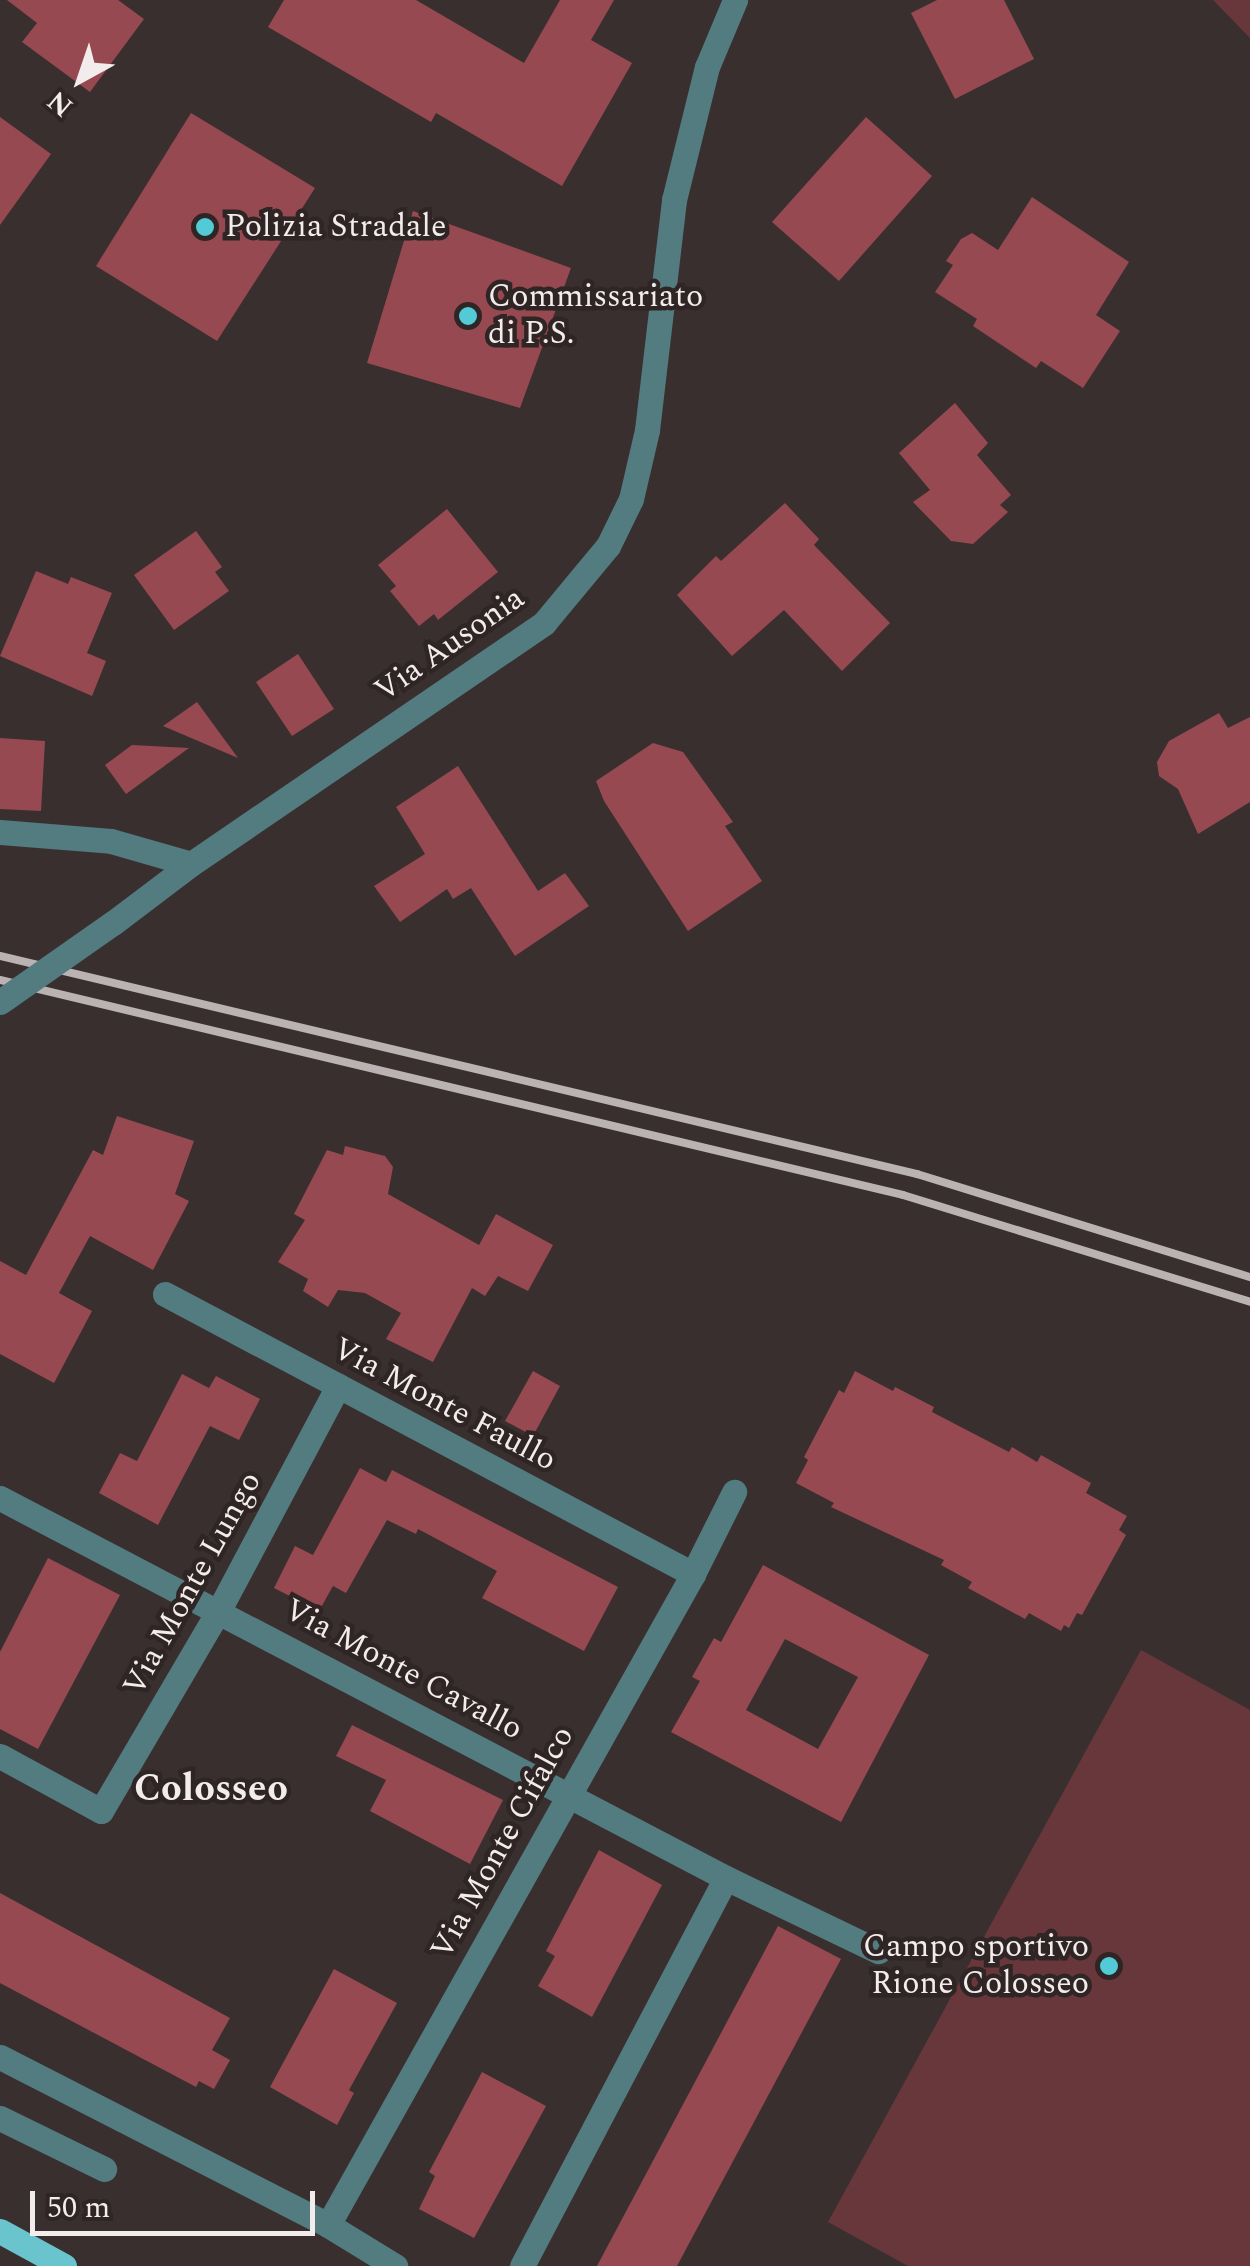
<!DOCTYPE html>
<style>
body{margin:0}
#map{position:relative;width:1250px;height:2266px;overflow:hidden;background:#3a2f2f;font-family:Spectral,serif}
div>[style]{position:absolute}
.green>*{inset:0;background:#68373b}
.building>*{inset:0;background:#964950}
.minor>*{height:25px;margin:-12.5px;padding:0 12.5px;transform-origin:12.5px;border-radius:12.5px;background:#527c80}
.major>*{height:25px;margin:-12.5px;padding:0 12.5px;transform-origin:12.5px;border-radius:12.5px;background:#6ac4cd}
.rail>*{height:8px;margin:-4px;padding:0 4px;transform-origin:4px;border-radius:4px;background:#bbb3b3}
.minor-bridge>*{height:25px;margin:-12.5px;padding:0 12.5px;transform-origin:12.5px;border-radius:12.5px;background:#527c80}
.dots>*{width:28px;height:28px;translate:-50% -50%;box-sizing:border-box;border:5px solid #302525;border-radius:50%}
span{translate:-50% -50%;white-space:nowrap;text-align:center;line-height:1.15;-webkit-text-stroke:9px #302525;paint-order:stroke}
.poi-label{font-size:32px;color:#f3ecec}
.left{translate:0 -50%;text-align:left}
.right{translate:-100% -50%;text-align:right}
.street-label{font-size:32px;color:#f3ecec}
.quarter-label{font-size:38px;color:#f3ecec;font-weight:700}
.north{position:absolute;left:30px;top:30px;width:100px;height:100px;-webkit-text-stroke:8px #302525;paint-order:stroke;rotate:220deg;font-size:28px;font-weight:700;line-height:40px;text-align:center;color:#f3ecec}
.north::after{content:'';display:block;margin:auto;width:35px;height:45px;background:#f3ecec;clip-path:polygon(50% 0,100% 100%,50% 72%,0 100%)}
.scale{position:absolute;left:30px;top:2191px;width:285px;height:45px;box-sizing:border-box;border:5px solid #f3ecec;border-top:0;padding-left:12px;font-size:30px;line-height:35px;white-space:nowrap;color:#f3ecec;-webkit-text-stroke:8px #302525;paint-order:stroke}
</style>
<div id="map">
<div class="green">
<i style="clip-path:polygon(1213px 0,1250px 0,1250px 38px)"></i>
<i style="clip-path:polygon(1141px 1650px,1250px 1710px,1250px 2266px,908px 2266px,828px 2222px)"></i>
</div>
<div class="building">
<i style="clip-path:polygon(7px 0,118px 0,144px 19px,90px 92px,22px 42px,37px 23px)"></i>
<i style="clip-path:polygon(284px 0,416px 0,524px 63px,560px 0,614px 0,591px 40px,632px 63px,562px 186px,436px 113px,431px 122px,268px 27px)"></i>
<i style="clip-path:polygon(937px 0,1004px 0,1034px 59px,955px 99px,911px 13px)"></i>
<i style="clip-path:polygon(191px 113px,315px 188px,217px 341px,96px 266px)"></i>
<i style="clip-path:polygon(0 117px,51px 154px,0 225px)"></i>
<i style="clip-path:polygon(866px 117px,932px 176px,839px 281px,772px 222px)"></i>
<i style="clip-path:polygon(1032px 197px,1129px 262px,1096px 315px,1120px 331px,1083px 388px,1041px 361px,1036px 368px,973px 326px,977px 319px,935px 292px,953px 265px,946px 261px,961px 239px,972px 233px,998px 250px)"></i>
<i style="clip-path:polygon(413px 211px,571px 268px,520px 408px,367px 363px)"></i>
<i style="clip-path:polygon(955px 403px,988px 443px,977px 455px,1011px 495px,1000px 505px,1008px 512px,973px 544px,951px 541px,913px 502px,930px 490px,899px 453px)"></i>
<i style="clip-path:polygon(785px 503px,819px 539px,814px 545px,890px 623px,842px 671px,784px 610px,732px 656px,677px 595px,716px 556px,721px 561px)"></i>
<i style="clip-path:polygon(447px 509px,498px 572px,438px 620px,434px 614px,419px 626px,390px 591px,396px 586px,378px 565px)"></i>
<i style="clip-path:polygon(196px 531px,222px 567px,215px 572px,229px 591px,174px 630px,134px 575px)"></i>
<i style="clip-path:polygon(36px 571px,68px 584px,71px 577px,112px 593px,87px 653px,106px 661px,92px 696px,0 656px)"></i>
<i style="clip-path:polygon(298px 654px,334px 709px,292px 736px,256px 682px)"></i>
<i style="clip-path:polygon(197px 702px,238px 758px,163px 726px)"></i>
<i style="clip-path:polygon(1219px 713px,1228px 728px,1250px 717px,1250px 802px,1198px 834px,1178px 789px,1159px 776px,1157px 762px,1169px 741px)"></i>
<i style="clip-path:polygon(0 738px,45px 741px,41px 811px,0 809px)"></i>
<i style="clip-path:polygon(653px 743px,683px 752px,733px 822px,725px 826px,762px 881px,688px 931px,604px 801px,596px 781px)"></i>
<i style="clip-path:polygon(132px 745px,189px 748px,126px 794px,105px 765px)"></i>
<i style="clip-path:polygon(458px 766px,538px 891px,565px 873px,589px 906px,515px 956px,471px 888px,453px 899px,447px 889px,400px 922px,374px 886px,425px 854px,396px 807px)"></i>
<i style="clip-path:polygon(117px 1116px,194px 1141px,175px 1194px,189px 1201px,153px 1270px,90px 1236px,59px 1293px,92px 1311px,54px 1383px,0 1354px,0 1261px,26px 1275px,93px 1150px,103px 1155px)"></i>
<i style="clip-path:polygon(345px 1146px,385px 1156px,393px 1167px,388px 1194px,479px 1245px,496px 1214px,553px 1245px,528px 1291px,498px 1276px,485px 1296px,472px 1288px,433px 1362px,386px 1339px,401px 1313px,365px 1293px,338px 1290px,328px 1307px,303px 1291px,308px 1279px,278px 1262px,305px 1220px,294px 1214px,327px 1150px,343px 1155px)"></i>
<i style="clip-path:polygon(533px 1371px,560px 1386px,533px 1436px,505px 1421px)"></i>
<i style="clip-path:polygon(855px 1371px,893px 1391px,895px 1387px,934px 1407px,932px 1412px,1009px 1452px,1012px 1447px,1037px 1462px,1041px 1455px,1091px 1483px,1086px 1493px,1127px 1516px,1119px 1530px,1126px 1535px,1082px 1615px,1077px 1613px,1069px 1628px,1064px 1625px,1061px 1631px,1029px 1613px,1025px 1619px,968px 1588px,972px 1582px,941px 1565px,944px 1560px,831px 1507px,834px 1503px,796px 1483px,808px 1460px,804px 1457px,839px 1390px,844px 1393px)"></i>
<i style="clip-path:polygon(182px 1374px,209px 1388px,216px 1376px,260px 1399px,239px 1440px,210px 1426px,158px 1525px,99px 1493px,120px 1453px,137px 1461px)"></i>
<i style="clip-path:polygon(360px 1468px,386px 1482px,392px 1470px,618px 1587px,584px 1651px,482px 1598px,497px 1571px,418px 1529px,416px 1534px,387px 1520px,346px 1593px,333px 1586px,319px 1611px,274px 1588px,295px 1546px,313px 1555px)"></i>
<i style="clip-path:polygon(48px 1558px,120px 1595px,38px 1749px,0 1729px,0 1652px)"></i>
<i style="clip-path:polygon(evenodd,763px 1565px,929px 1655px,841px 1822px,671px 1732px,700px 1681px,692px 1677px,714px 1638px,721px 1642px,763px 1565px,785px 1639px,858px 1677px,818px 1749px,746px 1710px,785px 1639px)"></i>
<i style="clip-path:polygon(352px 1725px,503px 1800px,470px 1864px,370px 1811px,386px 1780px,336px 1756px)"></i>
<i style="clip-path:polygon(599px 1850px,662px 1885px,592px 2017px,538px 1986px,555px 1956px,546px 1951px)"></i>
<i style="clip-path:polygon(0 1893px,230px 2018px,212px 2050px,230px 2060px,214px 2089px,199px 2081px,196px 2087px,0 1983px)"></i>
<i style="clip-path:polygon(778px 1926px,841px 1959px,677px 2266px,597px 2266px)"></i>
<i style="clip-path:polygon(334px 1969px,397px 2003px,349px 2090px,354px 2093px,337px 2125px,270px 2087px)"></i>
<i style="clip-path:polygon(482px 2072px,546px 2106px,474px 2238px,419px 2209px,435px 2176px,429px 2172px)"></i>
</div>
<div class="minor">
<i style="left:0;top:832px;width:111px;rotate:4.6deg"></i>
<i style="left:111px;top:841px;width:83px;rotate:16deg"></i>
<i style="left:113px;top:923px;width:98px;rotate:-37.1deg"></i>
<i style="left:191px;top:864px;width:427px;rotate:-34.3deg"></i>
<i style="left:544px;top:623px;width:100px;rotate:-50.3deg"></i>
<i style="left:608px;top:546px;width:52px;rotate:-63.9deg"></i>
<i style="left:631px;top:499px;width:71px;rotate:-76.9deg"></i>
<i style="left:647px;top:430px;width:232px;rotate:-83.3deg"></i>
<i style="left:674px;top:200px;width:137px;rotate:-76.1deg"></i>
<i style="left:707px;top:67px;width:73px;rotate:-67.3deg"></i>
<i style="left:165px;top:1294px;width:598px;rotate:27.94deg"></i>
<i style="left:0;top:1498px;width:819px;rotate:27.63deg"></i>
<i style="left:726px;top:1878px;width:169px;rotate:25.7deg"></i>
<i style="left:0;top:1756px;width:115px;rotate:28.6deg"></i>
<i style="left:101px;top:1811px;width:233px;rotate:-59.6deg"></i>
<i style="left:219px;top:1610px;width:254px;rotate:-62deg"></i>
<i style="left:0;top:2057px;width:369px;rotate:27.1deg"></i>
<i style="left:328px;top:2225px;width:79px;rotate:31.5deg"></i>
<i style="left:0;top:2118px;width:116px;rotate:26.1deg"></i>
<i style="left:328px;top:2225px;width:746px;rotate:-60.72deg"></i>
<i style="left:693px;top:1574px;width:92px;rotate:-63.4deg"></i>
<i style="left:522px;top:2266px;width:438px;rotate:-62.3deg"></i>
</div>
<div class="major">
<i style="left:0;top:2231px;width:73px;rotate:28.7deg"></i>
</div>
<div class="rail">
<i style="left:0;top:956px;width:943px;rotate:13.37deg"></i>
<i style="left:917px;top:1174px;width:349px;rotate:17.2deg"></i>
<i style="left:0;top:980px;width:928px;rotate:13.39deg"></i>
<i style="left:903px;top:1195px;width:363px;rotate:17.1deg"></i>
</div>
<div class="minor-bridge">
<i style="left:0;top:1002px;width:138px;rotate:-35deg"></i>
</div>
<div class="dots">
<i style="left:205px;top:227px;background:#52cbd7"></i>
<i style="left:468px;top:316px;background:#52cbd7"></i>
<i style="left:1109px;top:1966px;background:#52cbd7"></i>
</div>
<div class="poi-label">
<span class="left" style="left:225px;top:227px">Polizia Stradale</span>
<span class="left" style="left:488px;top:316px">Commissariato<br>di P.S.</span>
<span class="right" style="left:1089px;top:1966px">Campo sportivo<br>Rione Colosseo</span>
</div>
<div class="street-label">
<span style="left:450px;top:645px;rotate:-35deg">Via Ausonia</span>
<span style="left:444px;top:1405px;rotate:28deg">Via Monte Faullo</span>
<span style="left:193px;top:1584px;rotate:-61deg">Via Monte Lungo</span>
<span style="left:403px;top:1670px;rotate:28deg">Via Monte Cavallo</span>
<span style="left:503px;top:1843px;rotate:-61deg">Via Monte Cifalco</span>
</div>
<div class="quarter-label">
<span style="left:211px;top:1790px">Colosseo</span>
</div>
<div class="north">N</div>
<div class="scale">50 m</div>
</div>
